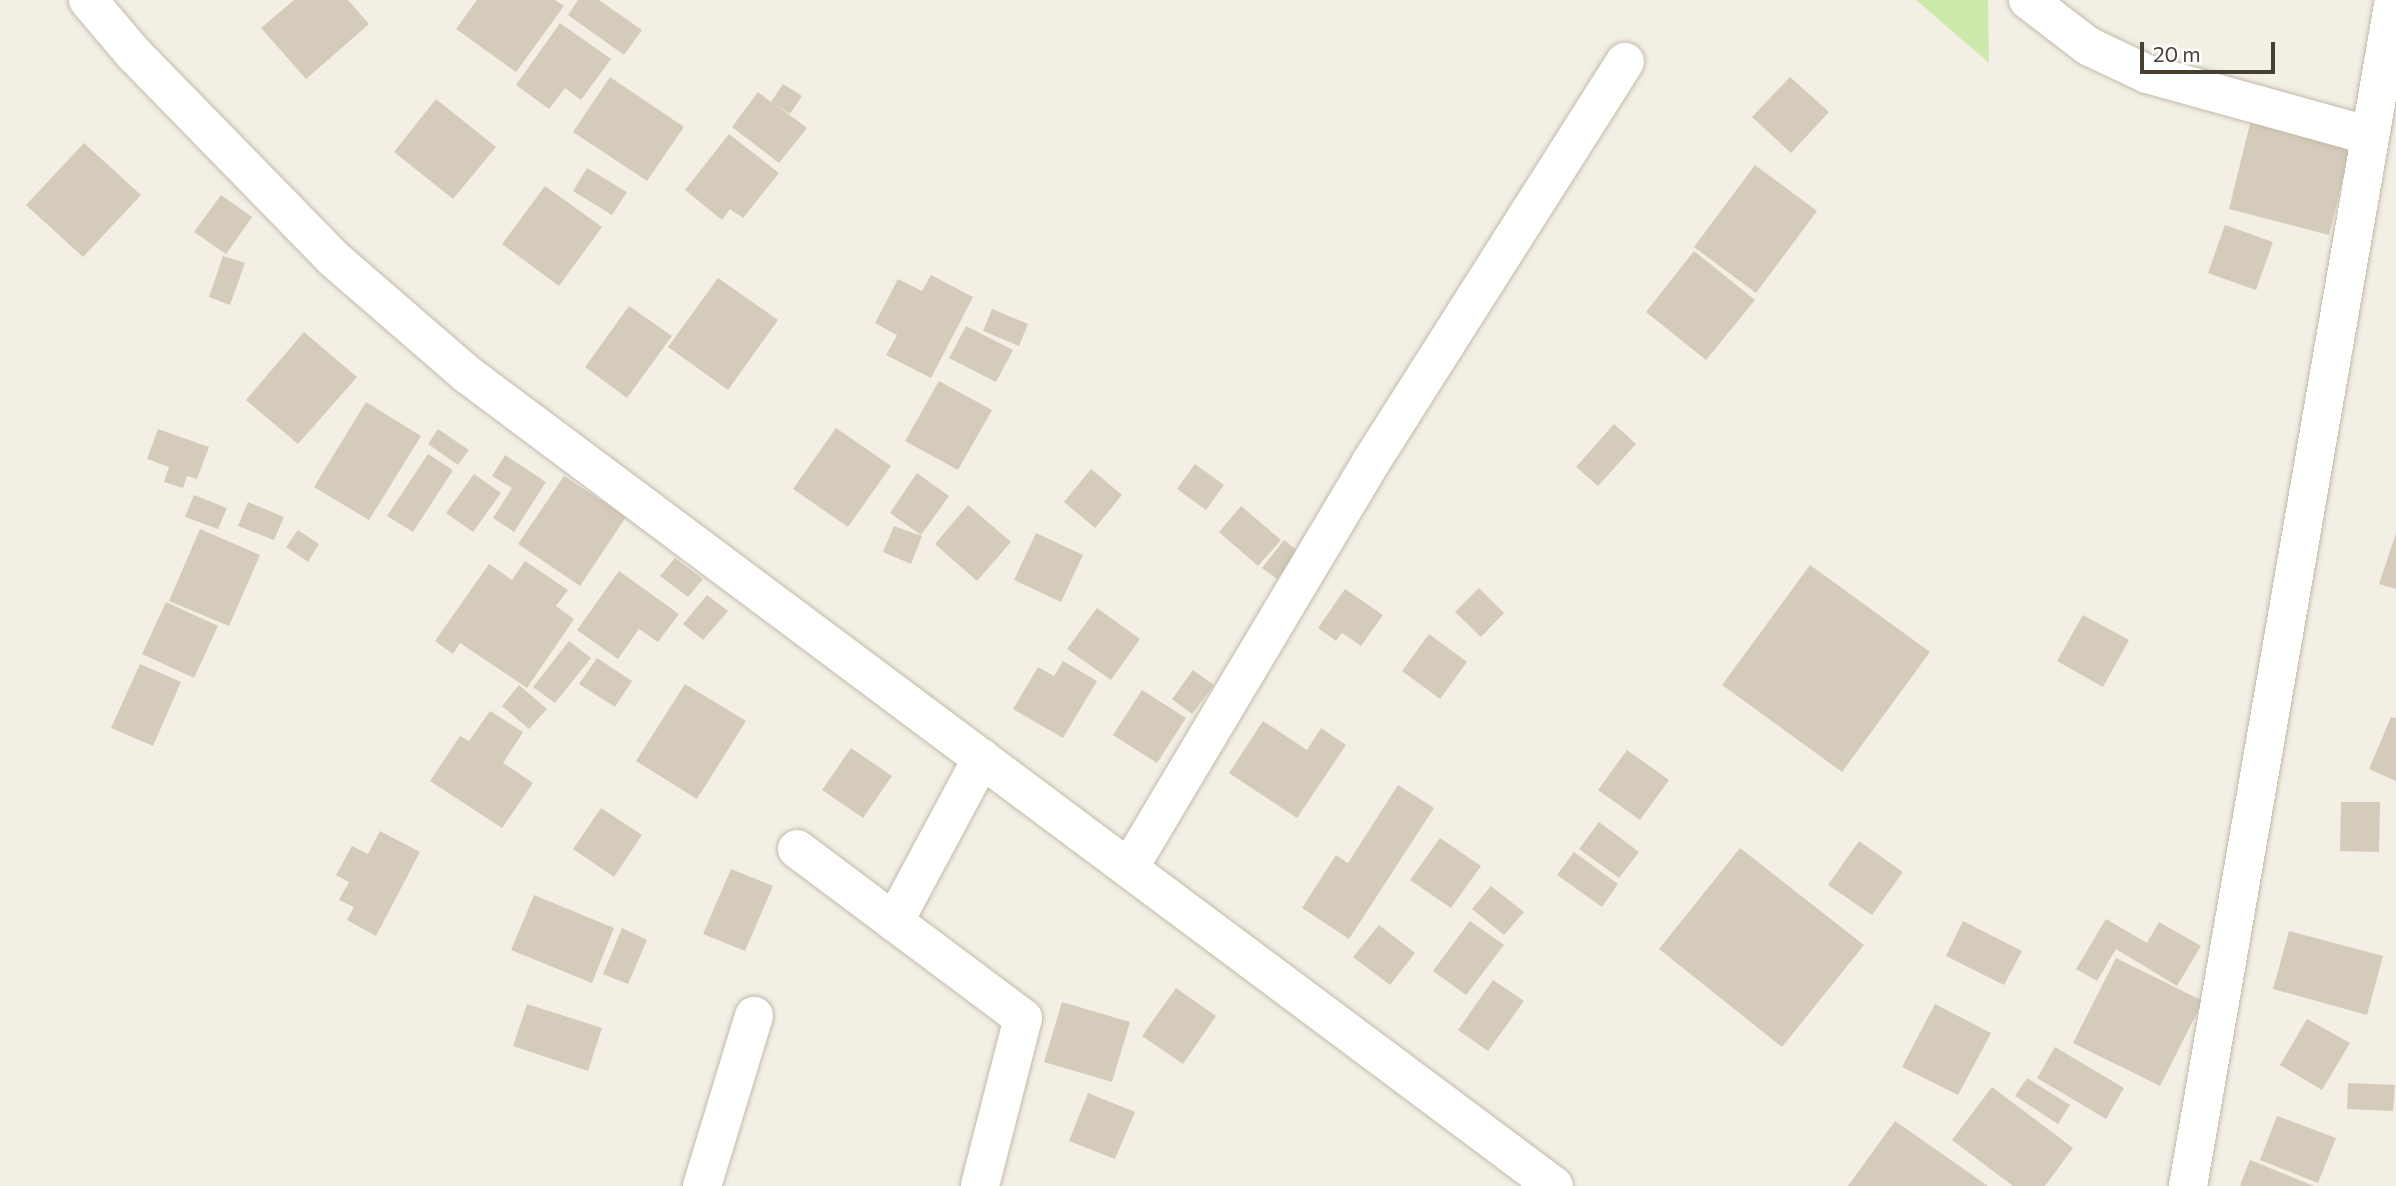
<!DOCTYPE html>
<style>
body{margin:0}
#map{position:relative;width:2396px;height:1186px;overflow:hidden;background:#f3efe5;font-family:Commissioner,sans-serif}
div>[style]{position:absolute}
.green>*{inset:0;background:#cceaab}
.building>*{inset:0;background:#d5cbba}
.roads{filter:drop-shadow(0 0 2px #c2baaa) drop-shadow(0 0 2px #c2baaa)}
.street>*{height:38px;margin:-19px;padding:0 19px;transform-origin:19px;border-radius:19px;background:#fff}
span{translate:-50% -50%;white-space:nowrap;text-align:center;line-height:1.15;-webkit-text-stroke:5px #fff;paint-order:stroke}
.scale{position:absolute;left:2140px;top:42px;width:135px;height:32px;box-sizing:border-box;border:4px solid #463f34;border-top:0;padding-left:9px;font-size:21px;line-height:24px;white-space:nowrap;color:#463f34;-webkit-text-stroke:5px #fff;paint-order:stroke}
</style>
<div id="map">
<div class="green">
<i style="clip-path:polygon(1916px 0,1988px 0,1989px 63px)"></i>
</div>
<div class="building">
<i style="clip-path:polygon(294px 0,348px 0,369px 24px,306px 79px,261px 28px)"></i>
<i style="clip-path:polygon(477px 0,555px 0,564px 6px,516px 72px,456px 29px)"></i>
<i style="clip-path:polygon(578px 0,599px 0,642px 30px,624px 55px,568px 15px)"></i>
<i style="clip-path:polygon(560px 23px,611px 59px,581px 100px,565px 88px,549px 109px,516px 85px)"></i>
<i style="clip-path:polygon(610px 77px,684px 127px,647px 181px,573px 132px)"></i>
<i style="clip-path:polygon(1790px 77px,1829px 112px,1791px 153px,1752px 117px)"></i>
<i style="clip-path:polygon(783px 84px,802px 96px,790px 114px,775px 104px,807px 128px,779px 163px,732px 127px,758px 92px,771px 102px)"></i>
<i style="clip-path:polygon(436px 99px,496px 147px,453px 199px,394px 152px)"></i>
<i style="clip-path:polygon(2251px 120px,2351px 144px,2329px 235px,2229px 209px)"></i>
<i style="clip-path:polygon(729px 134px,779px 173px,743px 218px,730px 209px,722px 220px,685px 190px)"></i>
<i style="clip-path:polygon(84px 143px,141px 195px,83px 257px,26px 205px)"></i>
<i style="clip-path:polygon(1755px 165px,1817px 211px,1756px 293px,1694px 247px)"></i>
<i style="clip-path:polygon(587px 168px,627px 192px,612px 215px,573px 191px)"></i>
<i style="clip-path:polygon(545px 186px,602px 227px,559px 286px,502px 244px)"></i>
<i style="clip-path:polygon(221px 195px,252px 217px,226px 254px,194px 232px)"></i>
<i style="clip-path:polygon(2225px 225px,2273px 242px,2256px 290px,2208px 273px)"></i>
<i style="clip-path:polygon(1694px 251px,1755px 300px,1706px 360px,1646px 312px)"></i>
<i style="clip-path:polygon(223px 256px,245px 263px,230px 305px,209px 297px)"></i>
<i style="clip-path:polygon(931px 275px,973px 297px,931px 378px,886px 355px,897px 335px,875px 323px,898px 279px,922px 291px)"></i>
<i style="clip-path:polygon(718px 278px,778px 320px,728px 390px,668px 347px)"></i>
<i style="clip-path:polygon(629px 306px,672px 336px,627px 398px,585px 367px)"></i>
<i style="clip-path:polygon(992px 309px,1028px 324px,1019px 346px,983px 331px)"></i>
<i style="clip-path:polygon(966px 326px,1013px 350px,996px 382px,949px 358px)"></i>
<i style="clip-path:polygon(304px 332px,357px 377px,298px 444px,246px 400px)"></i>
<i style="clip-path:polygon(939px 381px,992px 410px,958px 470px,905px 441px)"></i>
<i style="clip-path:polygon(366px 402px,421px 436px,369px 520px,314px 487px)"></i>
<i style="clip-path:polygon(1614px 424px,1636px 444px,1598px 486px,1576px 467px)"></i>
<i style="clip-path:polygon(836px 428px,891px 466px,848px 527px,793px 489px)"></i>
<i style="clip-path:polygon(158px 429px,209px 447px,197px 479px,187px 476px,183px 488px,164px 482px,169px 467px,147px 459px)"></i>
<i style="clip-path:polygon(438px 429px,469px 450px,458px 465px,428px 444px)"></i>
<i style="clip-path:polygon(428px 454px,453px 470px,413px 532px,387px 516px)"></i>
<i style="clip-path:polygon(505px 455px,546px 482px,514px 532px,493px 518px,512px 488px,492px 476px)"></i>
<i style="clip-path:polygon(1195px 464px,1224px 485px,1206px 510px,1177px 489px)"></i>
<i style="clip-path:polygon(1091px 469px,1122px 495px,1095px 528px,1064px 502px)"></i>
<i style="clip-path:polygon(917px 473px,949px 496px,921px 535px,890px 513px)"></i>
<i style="clip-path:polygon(474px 474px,501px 493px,473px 532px,446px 513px)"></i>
<i style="clip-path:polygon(564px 476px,626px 517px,580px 586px,518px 544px)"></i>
<i style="clip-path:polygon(194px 495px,227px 508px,218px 529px,185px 517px)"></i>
<i style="clip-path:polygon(248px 502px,284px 517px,274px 540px,238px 526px)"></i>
<i style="clip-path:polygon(968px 505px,1011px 542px,977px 581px,935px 544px)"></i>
<i style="clip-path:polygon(1241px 506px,1281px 540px,1258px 566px,1219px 532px)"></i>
<i style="clip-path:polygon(894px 526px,922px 536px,911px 564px,883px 552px)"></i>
<i style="clip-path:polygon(200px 529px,260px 555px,229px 626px,169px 601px)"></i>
<i style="clip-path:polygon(298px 530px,319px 544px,308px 562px,286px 547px)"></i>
<i style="clip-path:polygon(1036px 533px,1083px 555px,1061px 602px,1014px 580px)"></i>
<i style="clip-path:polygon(2396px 533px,2396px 589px,2379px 584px)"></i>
<i style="clip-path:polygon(1284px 540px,1299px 552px,1277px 579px,1262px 568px)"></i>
<i style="clip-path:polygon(675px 558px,703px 579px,688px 597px,660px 576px)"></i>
<i style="clip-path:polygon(525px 561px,568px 590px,556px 606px,574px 619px,527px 688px,460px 643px,453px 654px,435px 641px,489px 564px,512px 580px)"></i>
<i style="clip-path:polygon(1810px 565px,1930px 652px,1842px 772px,1722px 685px)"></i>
<i style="clip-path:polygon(619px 571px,679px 614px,658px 642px,639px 629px,618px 659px,577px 630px)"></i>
<i style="clip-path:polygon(1479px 588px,1504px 613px,1481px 637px,1455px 612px)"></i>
<i style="clip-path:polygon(1345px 589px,1383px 615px,1361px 646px,1342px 633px,1336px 641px,1318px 628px)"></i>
<i style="clip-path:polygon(707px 595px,728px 611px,703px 640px,683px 624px)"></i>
<i style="clip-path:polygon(166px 602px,218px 626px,194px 678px,142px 654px)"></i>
<i style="clip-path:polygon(1097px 608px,1140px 639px,1111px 680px,1067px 649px)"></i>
<i style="clip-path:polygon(2083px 615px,2129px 640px,2103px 687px,2057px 661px)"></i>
<i style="clip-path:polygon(1429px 634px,1467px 662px,1440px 699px,1402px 671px)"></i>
<i style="clip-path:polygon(569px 641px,591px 658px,555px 703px,533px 687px)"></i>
<i style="clip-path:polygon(597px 658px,632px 681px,615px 707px,579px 684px)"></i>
<i style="clip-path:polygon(1063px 661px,1097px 681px,1063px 738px,1013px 709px,1038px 667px,1054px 676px)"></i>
<i style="clip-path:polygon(140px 664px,181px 682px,153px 746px,111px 728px)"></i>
<i style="clip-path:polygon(1193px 670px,1214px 685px,1192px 714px,1172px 699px)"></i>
<i style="clip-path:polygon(685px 684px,746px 721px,697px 799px,636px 761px)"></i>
<i style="clip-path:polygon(519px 685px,547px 709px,529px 729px,502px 706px)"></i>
<i style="clip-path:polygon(1142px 690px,1186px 718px,1157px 763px,1113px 735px)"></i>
<i style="clip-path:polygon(490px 711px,523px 732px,503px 763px,533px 783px,502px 828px,430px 781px,460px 736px,469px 741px)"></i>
<i style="clip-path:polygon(2391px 717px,2396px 718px,2396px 781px,2369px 769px)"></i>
<i style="clip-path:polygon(1263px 721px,1307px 750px,1321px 728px,1346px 745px,1297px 818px,1229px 773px)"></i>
<i style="clip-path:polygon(851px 748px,892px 776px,863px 818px,822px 790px)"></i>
<i style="clip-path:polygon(1627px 750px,1669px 780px,1640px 820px,1598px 790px)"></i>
<i style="clip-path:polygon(1398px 785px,1434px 808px,1349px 939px,1302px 908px,1336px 855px,1348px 863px)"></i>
<i style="clip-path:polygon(2341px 802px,2380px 802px,2379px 852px,2340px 851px)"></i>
<i style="clip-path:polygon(601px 808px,642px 835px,614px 877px,573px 849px)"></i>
<i style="clip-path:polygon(1599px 822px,1639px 852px,1619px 878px,1579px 849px)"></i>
<i style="clip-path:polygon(380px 831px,420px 852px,376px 936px,347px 920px,354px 907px,339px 900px,349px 882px,336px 875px,352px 846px,368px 854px)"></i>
<i style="clip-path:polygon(1440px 838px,1481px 866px,1451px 908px,1410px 880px)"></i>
<i style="clip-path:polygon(1859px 841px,1903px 872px,1872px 915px,1828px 885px)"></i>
<i style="clip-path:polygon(1740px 848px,1864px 945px,1782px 1047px,1659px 949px)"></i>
<i style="clip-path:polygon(1574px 852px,1618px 884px,1602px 907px,1557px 875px)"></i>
<i style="clip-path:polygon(731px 869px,773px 886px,745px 951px,703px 934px)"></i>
<i style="clip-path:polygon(1491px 886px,1524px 912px,1504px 935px,1472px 909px)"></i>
<i style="clip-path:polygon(534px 895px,614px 928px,592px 983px,511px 950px)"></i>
<i style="clip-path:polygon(2106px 919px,2147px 943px,2159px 922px,2201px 946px,2177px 986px,2116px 949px,2097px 981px,2076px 969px)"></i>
<i style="clip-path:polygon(1470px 921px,1504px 945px,1466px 995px,1433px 971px)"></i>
<i style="clip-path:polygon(1963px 921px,2022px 951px,2004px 985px,1946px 956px)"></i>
<i style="clip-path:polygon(1379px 925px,1415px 953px,1390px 985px,1353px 957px)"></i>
<i style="clip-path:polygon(622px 928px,647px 940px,628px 984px,603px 974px)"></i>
<i style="clip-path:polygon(2289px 931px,2383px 956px,2367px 1015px,2273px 989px)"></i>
<i style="clip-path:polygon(2116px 958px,2203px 1001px,2160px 1086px,2073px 1043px)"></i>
<i style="clip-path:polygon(1493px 980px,1524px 1001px,1488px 1051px,1458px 1030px)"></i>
<i style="clip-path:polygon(1176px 988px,1216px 1016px,1183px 1064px,1142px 1036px)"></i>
<i style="clip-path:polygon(1062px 1002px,1130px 1022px,1112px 1082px,1044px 1062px)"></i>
<i style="clip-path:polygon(527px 1004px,602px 1028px,588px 1071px,513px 1046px)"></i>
<i style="clip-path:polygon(1935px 1004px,1991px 1033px,1958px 1095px,1902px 1067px)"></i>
<i style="clip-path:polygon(2307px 1019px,2350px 1043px,2322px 1090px,2280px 1065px)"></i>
<i style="clip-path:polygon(2055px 1047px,2124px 1088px,2106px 1119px,2037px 1078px)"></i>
<i style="clip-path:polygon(2027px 1078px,2070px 1105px,2058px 1124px,2015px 1096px)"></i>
<i style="clip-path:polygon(2348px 1083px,2395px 1085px,2393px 1111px,2347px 1109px)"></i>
<i style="clip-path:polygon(1992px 1087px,2073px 1148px,2045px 1186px,2013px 1186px,1952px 1140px)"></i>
<i style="clip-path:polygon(1088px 1093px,1135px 1112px,1115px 1159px,1069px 1141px)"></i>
<i style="clip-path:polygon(2277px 1116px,2336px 1138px,2318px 1183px,2260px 1160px)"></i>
<i style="clip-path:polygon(1895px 1121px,1988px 1186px,1848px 1186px)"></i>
<i style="clip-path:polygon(2250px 1160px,2314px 1186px,2243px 1186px,2240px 1185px)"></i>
</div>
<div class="roads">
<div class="street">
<i style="left:88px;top:0;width:70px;rotate:49.7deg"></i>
<i style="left:133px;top:53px;width:288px;rotate:45.7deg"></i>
<i style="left:334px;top:259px;width:177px;rotate:40.9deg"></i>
<i style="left:468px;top:375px;width:1355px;rotate:36.75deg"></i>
<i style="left:2028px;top:0;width:76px;rotate:37.5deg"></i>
<i style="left:2088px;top:46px;width:65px;rotate:25.4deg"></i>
<i style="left:2147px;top:74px;width:231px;rotate:15.5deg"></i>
<i style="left:797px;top:849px;width:282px;rotate:36.8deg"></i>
<i style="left:1023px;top:1018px;width:173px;rotate:104.4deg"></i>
<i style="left:1129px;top:868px;width:473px;rotate:-59.2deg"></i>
<i style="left:1371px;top:462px;width:474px;rotate:-57.6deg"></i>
<i style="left:894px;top:922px;width:186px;rotate:-61.8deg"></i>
<i style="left:702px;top:1186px;width:178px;rotate:-73deg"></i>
<i style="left:2188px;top:1186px;width:1204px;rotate:-80.15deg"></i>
</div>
</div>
<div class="scale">20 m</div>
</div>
